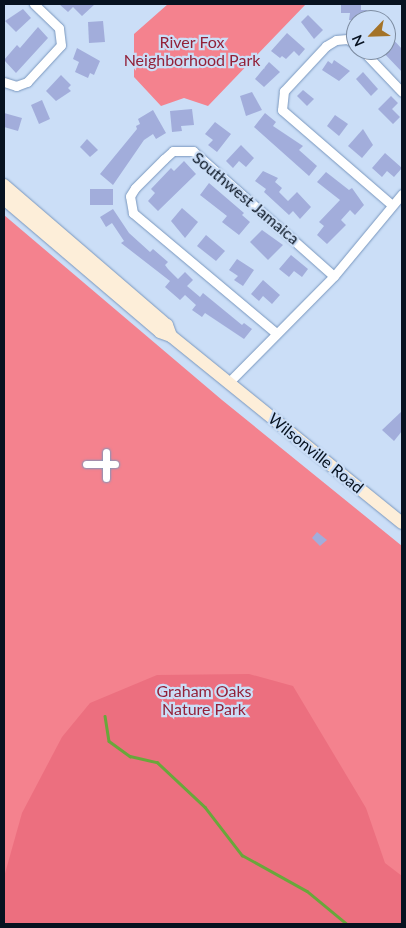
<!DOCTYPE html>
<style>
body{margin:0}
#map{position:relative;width:406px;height:928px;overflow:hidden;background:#cbdef7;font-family:Lato,sans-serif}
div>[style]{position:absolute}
.green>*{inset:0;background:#f4828e}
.forest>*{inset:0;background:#ec6f7f}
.stream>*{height:2.5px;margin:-1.25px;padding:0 1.25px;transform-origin:1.25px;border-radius:1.25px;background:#69a73b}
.building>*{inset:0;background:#a2addb}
.roads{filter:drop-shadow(0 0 1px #7997be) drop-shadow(0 0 1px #7997be)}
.pedestrian>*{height:7px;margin:-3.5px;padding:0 3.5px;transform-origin:3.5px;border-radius:3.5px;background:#fff}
.minor>*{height:9px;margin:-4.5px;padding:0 4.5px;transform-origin:4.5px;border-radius:4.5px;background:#fff}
.secondary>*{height:12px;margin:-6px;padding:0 6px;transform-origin:6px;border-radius:6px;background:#fdeed9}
span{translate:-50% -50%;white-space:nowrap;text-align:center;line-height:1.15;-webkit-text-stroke:4.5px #cbdef7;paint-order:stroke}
.park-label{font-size:16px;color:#922139}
.street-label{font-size:16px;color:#071220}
.frame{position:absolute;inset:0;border:5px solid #071220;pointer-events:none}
.north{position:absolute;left:346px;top:10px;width:50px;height:50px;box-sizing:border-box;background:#cbdef7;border:1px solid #7d8ca1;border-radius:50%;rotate:246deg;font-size:14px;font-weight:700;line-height:20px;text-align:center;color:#071220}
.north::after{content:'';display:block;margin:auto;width:18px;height:22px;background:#a47328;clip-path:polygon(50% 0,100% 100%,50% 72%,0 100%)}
</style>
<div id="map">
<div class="green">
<i style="clip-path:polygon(168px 4px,306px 4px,208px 106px,184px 98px,161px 106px,134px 77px,134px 34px)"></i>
<i style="clip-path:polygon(4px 215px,222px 400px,402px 546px,402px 924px,4px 924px)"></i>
</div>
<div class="forest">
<i style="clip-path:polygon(249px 674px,293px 686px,366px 808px,385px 863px,402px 876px,402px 924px,5px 924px,4px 877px,22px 813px,62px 737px,90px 703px,157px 675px)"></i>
</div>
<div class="stream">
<i style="left:105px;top:716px;width:25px;rotate:81deg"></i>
<i style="left:109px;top:741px;width:26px;rotate:36deg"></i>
<i style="left:130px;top:756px;width:28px;rotate:13deg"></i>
<i style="left:157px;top:762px;width:66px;rotate:43.2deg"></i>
<i style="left:205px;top:807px;width:61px;rotate:52.4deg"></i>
<i style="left:242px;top:855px;width:74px;rotate:29deg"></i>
<i style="left:307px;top:891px;width:52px;rotate:39.5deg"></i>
</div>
<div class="building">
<i style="clip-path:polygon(59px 4px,95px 4px,82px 16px,73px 7px,68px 12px)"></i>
<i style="clip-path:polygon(341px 4px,361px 4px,361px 10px,367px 10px,366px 20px,349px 20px,350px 13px,341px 13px)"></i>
<i style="clip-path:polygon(23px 9px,31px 18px,16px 32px,5px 21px)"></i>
<i style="clip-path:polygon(308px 15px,323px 30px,314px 39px,301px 22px)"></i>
<i style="clip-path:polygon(103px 21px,105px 42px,89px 43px,88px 22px)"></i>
<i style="clip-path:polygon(38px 27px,48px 38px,16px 73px,4px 60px,17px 45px,20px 48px)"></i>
<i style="clip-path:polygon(287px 33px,305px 49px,299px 56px,294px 51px,286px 59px,282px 56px,280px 58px,271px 51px)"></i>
<i style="clip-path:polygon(390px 36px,402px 49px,402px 72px,381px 50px,386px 50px,386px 39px)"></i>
<i style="clip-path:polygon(77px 48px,100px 61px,94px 75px,90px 73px,88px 78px,75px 72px,79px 62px,73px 59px)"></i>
<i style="clip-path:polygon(334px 60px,350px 71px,339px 81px,322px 70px,328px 61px,332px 64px)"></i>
<i style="clip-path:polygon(269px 62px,280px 72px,264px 87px,255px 79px)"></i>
<i style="clip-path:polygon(363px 72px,378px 89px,371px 96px,356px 79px)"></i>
<i style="clip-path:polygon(61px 75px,71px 85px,68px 88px,71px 91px,56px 101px,46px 91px)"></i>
<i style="clip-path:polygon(303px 90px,314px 99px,307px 106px,297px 96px)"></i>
<i style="clip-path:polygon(252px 92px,262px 110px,246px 116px,240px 96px)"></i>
<i style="clip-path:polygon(391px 96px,398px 103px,392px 109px,400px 117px,393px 124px,378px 109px)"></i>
<i style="clip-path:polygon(42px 100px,50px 119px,39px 124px,31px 105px)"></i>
<i style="clip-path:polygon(192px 109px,194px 125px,181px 126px,182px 131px,172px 132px,170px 111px)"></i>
<i style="clip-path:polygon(153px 110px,166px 133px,156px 139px,153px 134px,144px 140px,113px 185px,100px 174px,137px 129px,136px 126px,140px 124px,138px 119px)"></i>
<i style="clip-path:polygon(4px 113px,22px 118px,18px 131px,4px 127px)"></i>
<i style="clip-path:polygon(265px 113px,276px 122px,273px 126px,303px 146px,299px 150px,317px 166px,309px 176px,254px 127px)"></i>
<i style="clip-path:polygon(335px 115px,348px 124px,339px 136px,327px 126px)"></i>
<i style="clip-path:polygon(215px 122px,231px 134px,217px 152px,208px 145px,213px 140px,205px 134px)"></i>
<i style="clip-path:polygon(363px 129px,373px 145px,362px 158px,348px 146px)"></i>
<i style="clip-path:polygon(87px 139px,98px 150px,90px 157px,80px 147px)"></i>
<i style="clip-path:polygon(241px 145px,254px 158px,246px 167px,239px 161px,233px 168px,226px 161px)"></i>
<i style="clip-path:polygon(385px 153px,402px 168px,394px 177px,387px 171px,382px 177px,372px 168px)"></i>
<i style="clip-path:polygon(184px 161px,196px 174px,158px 211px,148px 201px,155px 193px,151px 189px,171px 168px,174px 171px)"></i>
<i style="clip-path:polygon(263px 171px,278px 178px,275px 182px,282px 188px,279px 192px,288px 201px,297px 192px,311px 207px,300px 219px,293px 211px,289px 215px,264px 192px,266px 189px,255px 181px)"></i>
<i style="clip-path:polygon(326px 172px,349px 190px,352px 188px,364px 205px,355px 215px,350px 210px,341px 220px,346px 225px,327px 244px,317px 235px,324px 226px,319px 222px,340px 200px,317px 182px)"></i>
<i style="clip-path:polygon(209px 183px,244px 213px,242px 215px,250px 222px,239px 235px,222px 222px,227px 216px,200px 195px)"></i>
<i style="clip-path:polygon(90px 189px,113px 189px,113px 205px,90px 205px)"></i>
<i style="clip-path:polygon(182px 208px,198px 222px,185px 238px,171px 221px)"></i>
<i style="clip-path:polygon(113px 209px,129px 233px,150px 252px,153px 249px,168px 262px,165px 265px,168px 269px,178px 279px,185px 272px,193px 280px,187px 286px,200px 297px,203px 293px,242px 325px,244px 323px,252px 329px,244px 339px,205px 313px,202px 317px,192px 310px,196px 305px,185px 295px,180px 300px,165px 287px,170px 281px,121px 243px,124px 241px,112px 223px,106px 227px,100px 217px)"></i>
<i style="clip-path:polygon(262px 230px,283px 245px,268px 260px,250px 242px)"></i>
<i style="clip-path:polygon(206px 235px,225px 251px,216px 261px,197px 246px)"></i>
<i style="clip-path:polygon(291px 255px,308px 269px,302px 277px,294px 271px,289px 277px,279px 269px)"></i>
<i style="clip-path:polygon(237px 259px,254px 270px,243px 286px,234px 280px,238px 276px,229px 270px)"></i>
<i style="clip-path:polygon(263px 280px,280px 295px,272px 304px,263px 296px,259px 301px,251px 294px)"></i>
<i style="clip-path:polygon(402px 411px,402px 431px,394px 441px,382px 430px)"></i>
<i style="clip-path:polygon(317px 532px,327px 540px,320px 546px,312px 538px)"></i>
</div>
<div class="roads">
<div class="pedestrian">
<i style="left:106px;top:452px;width:26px;rotate:90deg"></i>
<i style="left:86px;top:464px;width:29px"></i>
</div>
<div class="minor">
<i style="left:356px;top:44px;width:10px;rotate:-151deg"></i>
<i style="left:347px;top:39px;width:11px;rotate:175deg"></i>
<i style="left:336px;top:40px;width:12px;rotate:149deg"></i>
<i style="left:326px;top:46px;width:62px;rotate:133deg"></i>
<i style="left:284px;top:91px;width:19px;rotate:96deg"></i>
<i style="left:282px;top:110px;width:144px;rotate:40.8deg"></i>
<i style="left:362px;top:50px;width:58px;rotate:46.4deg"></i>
<i style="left:4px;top:82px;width:13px;rotate:18deg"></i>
<i style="left:16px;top:86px;width:12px;rotate:-20deg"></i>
<i style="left:27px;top:82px;width:50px;rotate:-47.4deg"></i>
<i style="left:61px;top:45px;width:17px;rotate:-97deg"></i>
<i style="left:59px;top:28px;width:35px;rotate:-136deg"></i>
<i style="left:276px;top:333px;width:187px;rotate:-140deg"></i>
<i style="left:133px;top:213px;width:17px;rotate:-100deg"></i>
<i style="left:130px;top:196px;width:9px;rotate:-58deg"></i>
<i style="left:135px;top:188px;width:41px;rotate:-45deg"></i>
<i style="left:164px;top:159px;width:12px;rotate:-42deg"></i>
<i style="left:173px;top:151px;width:20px"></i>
<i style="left:193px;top:151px;width:188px;rotate:41.6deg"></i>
<i style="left:229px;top:382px;width:149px;rotate:-45.3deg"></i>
<i style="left:334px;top:276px;width:107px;rotate:-50.3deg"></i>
</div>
<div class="secondary">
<i style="left:4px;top:185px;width:215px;rotate:40.7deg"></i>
<i style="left:167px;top:325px;width:12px;rotate:70deg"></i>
<i style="left:4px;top:199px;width:205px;rotate:40.4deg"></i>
<i style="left:160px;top:332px;width:12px;rotate:20deg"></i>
<i style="left:171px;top:336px;width:297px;rotate:39deg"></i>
</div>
</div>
<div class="park-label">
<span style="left:192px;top:51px">River Fox<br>Neighborhood Park</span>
<span style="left:204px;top:700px">Graham Oaks<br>Nature Park</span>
</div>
<div class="street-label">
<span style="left:246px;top:198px;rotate:40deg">Southwest Jamaica</span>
<span style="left:316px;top:453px;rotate:39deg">Wilsonville Road</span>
</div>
<div class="frame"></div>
<div class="north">N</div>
</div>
